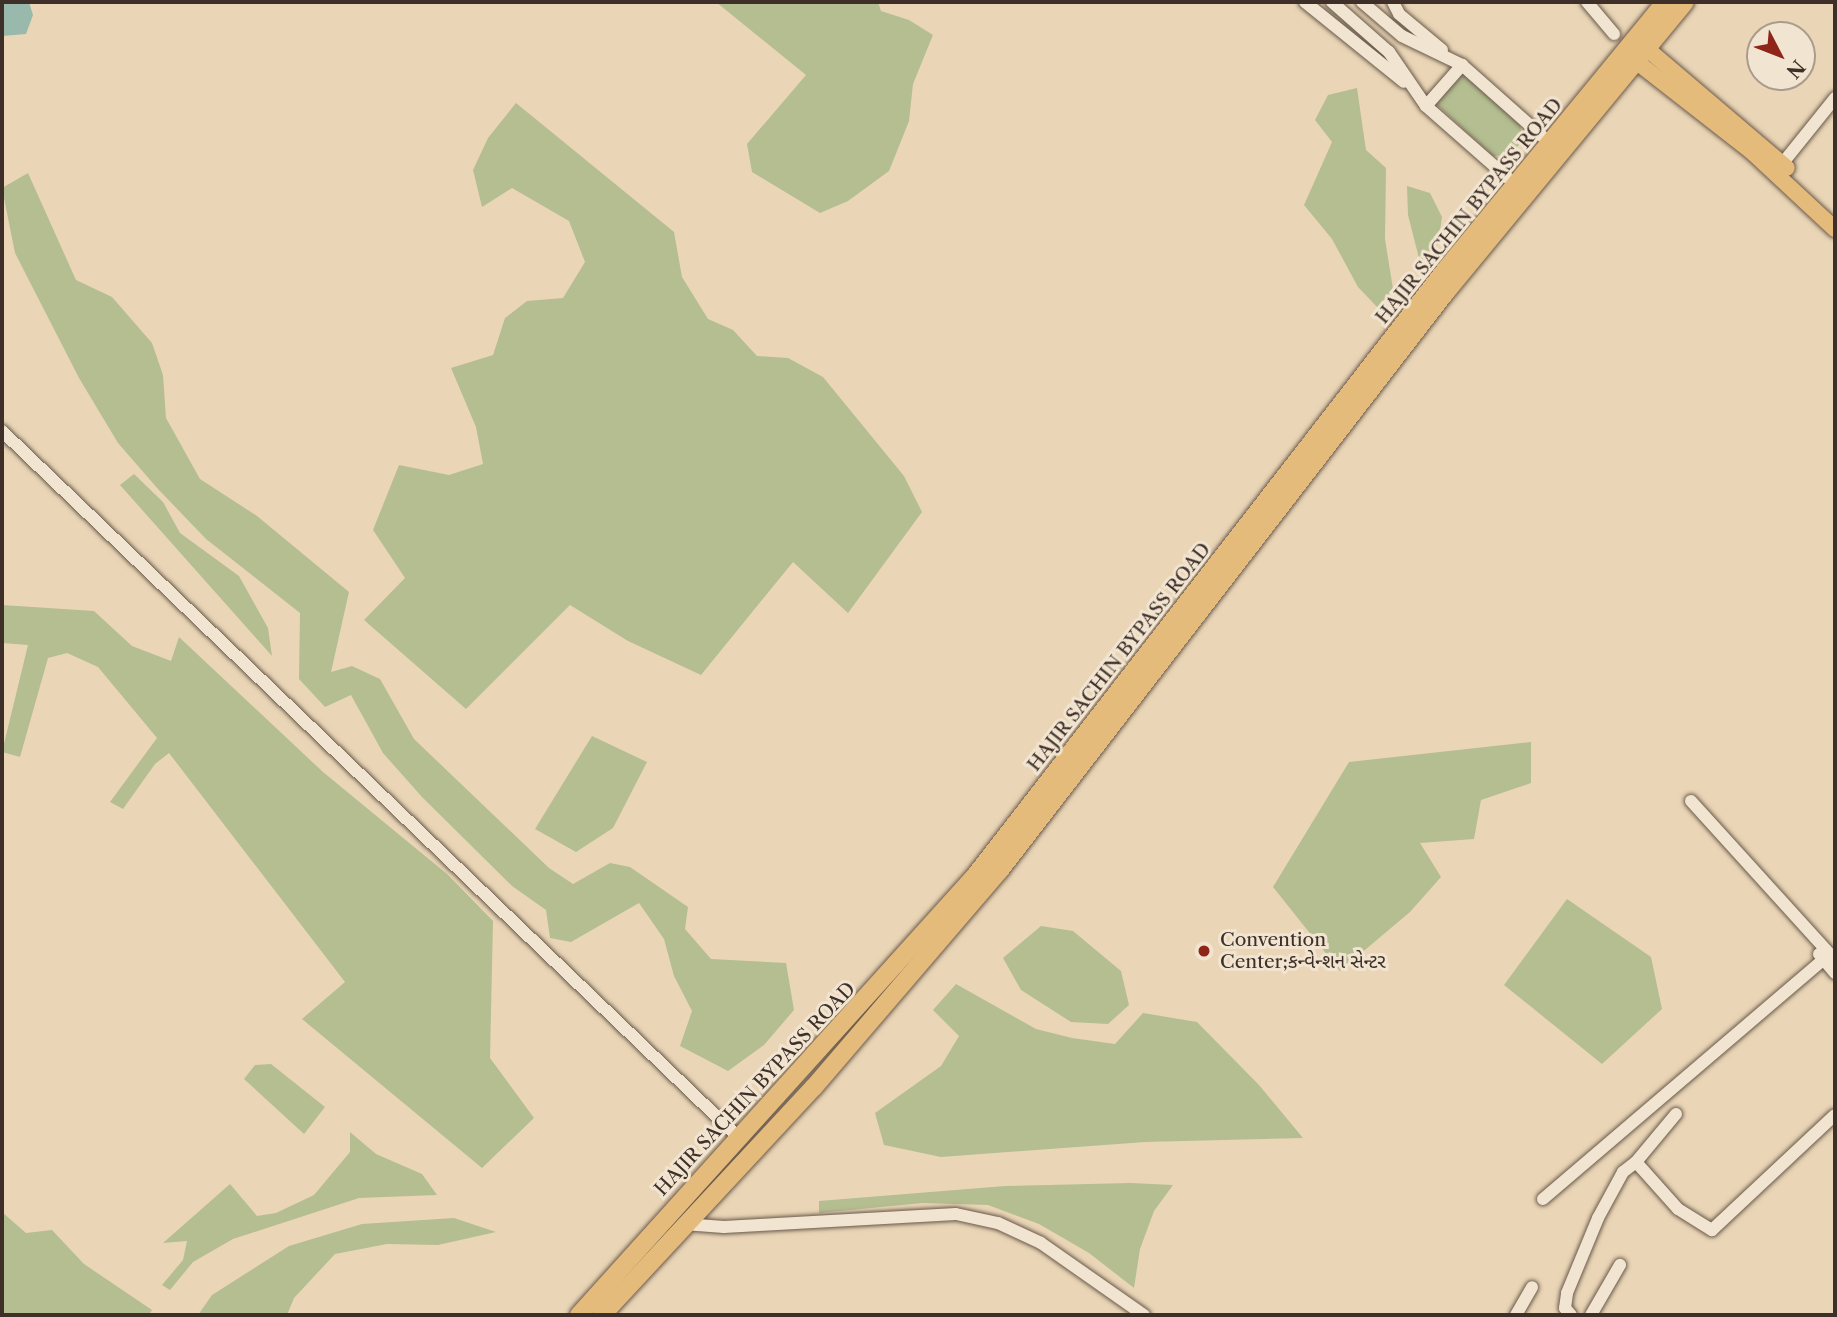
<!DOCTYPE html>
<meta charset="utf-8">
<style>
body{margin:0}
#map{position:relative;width:1837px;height:1317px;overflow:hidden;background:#ead6b6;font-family:"Libre Caslon Text","Noto Sans Gujarati",serif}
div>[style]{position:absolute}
.green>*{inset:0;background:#b4be90}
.water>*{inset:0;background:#98b9ab}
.roads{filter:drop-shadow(0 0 2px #69594c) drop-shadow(0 0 2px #69594c)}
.minor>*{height:12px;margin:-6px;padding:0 6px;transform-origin:6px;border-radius:6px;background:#f1e4d0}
.major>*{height:16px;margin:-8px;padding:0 8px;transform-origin:8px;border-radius:8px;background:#e5bb7b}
.highway>*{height:18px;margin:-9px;padding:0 9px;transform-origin:9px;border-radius:9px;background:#e5bb7b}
.dots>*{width:19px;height:19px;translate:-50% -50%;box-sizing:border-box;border:4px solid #f1e4d0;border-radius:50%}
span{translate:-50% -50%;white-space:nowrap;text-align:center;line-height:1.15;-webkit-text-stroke:6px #f1e4d0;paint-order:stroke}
.street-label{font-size:19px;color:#3e2f29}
.poi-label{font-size:19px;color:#3e2f29}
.left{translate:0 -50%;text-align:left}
.frame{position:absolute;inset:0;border:4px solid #3e2f29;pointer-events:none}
.north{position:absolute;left:1746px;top:21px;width:70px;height:70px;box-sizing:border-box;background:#f1e4d0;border:2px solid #a99c8d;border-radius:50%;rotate:132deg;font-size:19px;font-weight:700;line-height:28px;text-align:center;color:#3e2f29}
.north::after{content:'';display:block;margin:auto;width:24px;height:32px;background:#8f2418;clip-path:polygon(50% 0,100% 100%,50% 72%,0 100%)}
</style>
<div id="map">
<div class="green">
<i style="clip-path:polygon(716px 2px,878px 2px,881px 11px,909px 20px,933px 35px,913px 84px,909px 121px,889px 171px,848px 201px,820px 213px,752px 172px,747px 144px,806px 75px)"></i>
<i style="clip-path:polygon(1462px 73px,1520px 125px,1523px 140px,1510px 155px,1493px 156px,1436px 104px)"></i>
<i style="clip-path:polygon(1357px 88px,1366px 150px,1386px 168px,1385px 239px,1393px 289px,1378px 308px,1358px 287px,1332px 239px,1304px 205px,1332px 142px,1315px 120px,1328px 95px)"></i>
<i style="clip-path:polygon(516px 103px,674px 232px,682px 277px,708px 319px,733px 330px,757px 356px,788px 358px,823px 377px,904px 476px,922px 512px,848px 613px,793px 562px,701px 675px,628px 641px,570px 605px,466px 709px,364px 620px,405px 578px,373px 530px,399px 465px,449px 475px,483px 464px,476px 427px,451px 368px,493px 355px,505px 318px,527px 301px,563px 298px,585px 262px,569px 221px,512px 188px,482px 207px,473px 170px,488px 138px)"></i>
<i style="clip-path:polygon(28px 173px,76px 280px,112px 297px,152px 343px,163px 375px,166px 418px,200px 479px,257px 516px,349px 592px,331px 672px,352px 666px,380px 679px,414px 739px,549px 868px,573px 884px,610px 863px,630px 867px,688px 907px,685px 929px,711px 959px,786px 963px,794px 1010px,764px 1045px,728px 1071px,680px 1046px,692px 1011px,674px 976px,664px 939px,639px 903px,571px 942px,550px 938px,546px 910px,512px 886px,422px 797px,383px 753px,351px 695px,325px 707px,299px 679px,300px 613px,206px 539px,158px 489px,118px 443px,79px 378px,15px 253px,2px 188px)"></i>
<i style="clip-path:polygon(1407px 186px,1430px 193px,1442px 217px,1438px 244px,1420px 262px,1408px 215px)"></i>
<i style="clip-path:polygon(134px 474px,163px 502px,180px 533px,239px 576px,268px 628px,272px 656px,120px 485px)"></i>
<i style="clip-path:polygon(2px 605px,94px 611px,132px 646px,171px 661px,179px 637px,323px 772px,447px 874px,493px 921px,490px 1058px,534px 1118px,482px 1168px,302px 1019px,345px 982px,169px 753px,155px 764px,123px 809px,110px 802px,157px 738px,98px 667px,67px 653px,48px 658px,20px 757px,2px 752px,28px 645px,2px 643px)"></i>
<i style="clip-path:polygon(592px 736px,647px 762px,613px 828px,576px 852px,535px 829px)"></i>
<i style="clip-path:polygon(1531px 742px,1531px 783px,1481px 800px,1474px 839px,1420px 843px,1441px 877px,1410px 912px,1340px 971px,1273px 887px,1349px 762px)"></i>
<i style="clip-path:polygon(1567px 899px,1651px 957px,1662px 1009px,1602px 1064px,1504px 985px)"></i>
<i style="clip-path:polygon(1041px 926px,1073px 931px,1121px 971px,1129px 1005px,1108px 1024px,1071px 1022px,1021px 990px,1003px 958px)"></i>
<i style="clip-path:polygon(956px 984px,1036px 1029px,1072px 1038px,1115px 1044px,1143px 1013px,1197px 1022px,1259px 1085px,1303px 1138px,1145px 1142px,941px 1157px,884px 1145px,875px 1113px,941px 1066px,959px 1036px,933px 1010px)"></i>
<i style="clip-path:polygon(271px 1064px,325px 1107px,304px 1134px,244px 1079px,255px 1065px)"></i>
<i style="clip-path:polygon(350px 1132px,376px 1154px,422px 1174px,437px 1195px,359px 1198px,233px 1239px,193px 1262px,170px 1290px,162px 1285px,183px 1260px,187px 1241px,163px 1243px,230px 1184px,257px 1216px,276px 1213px,314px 1195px,350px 1152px)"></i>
<i style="clip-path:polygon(1131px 1183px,1173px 1185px,1154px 1211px,1140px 1249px,1134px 1288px,1089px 1253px,1039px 1224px,988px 1205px,923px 1203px,819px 1213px,819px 1201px,1005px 1186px)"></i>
<i style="clip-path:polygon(2px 1212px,26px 1233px,52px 1230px,84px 1264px,152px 1310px,149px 1315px,2px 1315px)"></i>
<i style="clip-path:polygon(454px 1218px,496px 1232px,438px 1245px,387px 1244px,335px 1254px,294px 1298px,287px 1315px,198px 1315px,212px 1295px,289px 1246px,362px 1224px)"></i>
</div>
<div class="water">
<i style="clip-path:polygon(2px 2px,29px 2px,33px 15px,26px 34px,2px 36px)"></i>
</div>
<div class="roads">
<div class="minor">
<i style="left:1305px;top:2px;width:127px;rotate:38.9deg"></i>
<i style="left:1332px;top:2px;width:76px;rotate:41.3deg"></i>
<i style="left:1389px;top:52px;width:65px;rotate:55.6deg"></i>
<i style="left:1426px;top:106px;width:120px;rotate:41.3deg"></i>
<i style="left:1362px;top:2px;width:52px;rotate:40.4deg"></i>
<i style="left:1402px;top:36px;width:67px;rotate:25.8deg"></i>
<i style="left:1462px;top:65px;width:119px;rotate:41.6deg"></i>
<i style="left:1393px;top:2px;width:13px;rotate:63deg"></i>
<i style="left:1399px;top:14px;width:56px;rotate:39.9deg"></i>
<i style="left:1587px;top:2px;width:42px;rotate:49.8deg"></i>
<i style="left:1426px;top:106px;width:55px;rotate:-48.7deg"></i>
<i style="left:1782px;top:164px;width:85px;rotate:-51.2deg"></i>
<i style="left:2px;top:431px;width:1023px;rotate:43.81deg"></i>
<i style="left:1691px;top:801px;width:215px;rotate:47.8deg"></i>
<i style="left:1819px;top:954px;width:25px;rotate:50deg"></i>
<i style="left:1676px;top:1114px;width:62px;rotate:129.8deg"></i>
<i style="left:1636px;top:1162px;width:63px;rotate:48.2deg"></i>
<i style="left:1678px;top:1209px;width:40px;rotate:32deg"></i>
<i style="left:1712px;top:1230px;width:168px;rotate:-43.1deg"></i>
<i style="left:1543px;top:1199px;width:370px;rotate:-40.5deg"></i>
<i style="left:684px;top:1224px;width:40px;rotate:4.3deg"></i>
<i style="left:724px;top:1227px;width:232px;rotate:-3.2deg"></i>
<i style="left:956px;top:1214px;width:43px;rotate:12.1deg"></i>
<i style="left:998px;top:1223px;width:47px;rotate:24.9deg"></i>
<i style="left:1041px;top:1243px;width:126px;rotate:35deg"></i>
<i style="left:1516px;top:1315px;width:32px;rotate:-60deg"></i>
<i style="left:1571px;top:1315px;width:9px;rotate:-131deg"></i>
<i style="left:1565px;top:1308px;width:15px;rotate:-82deg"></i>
<i style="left:1567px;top:1293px;width:81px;rotate:-67.5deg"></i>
<i style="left:1598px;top:1218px;width:52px;rotate:-61.5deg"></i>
<i style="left:1623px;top:1172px;width:16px;rotate:-38deg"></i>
<i style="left:1591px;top:1315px;width:58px;rotate:-59.9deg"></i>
</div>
<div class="major">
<i style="left:1639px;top:42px;width:194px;rotate:40.4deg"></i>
<i style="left:1628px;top:55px;width:156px;rotate:38deg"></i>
<i style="left:1751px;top:151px;width:115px;rotate:42.9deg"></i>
</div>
<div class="highway">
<i style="left:579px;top:1315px;width:591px;rotate:-47.95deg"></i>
<i style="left:975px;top:876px;width:768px;rotate:-52.19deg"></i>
<i style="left:1446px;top:269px;width:345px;rotate:-50.6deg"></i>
<i style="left:602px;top:1315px;width:311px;rotate:-47.1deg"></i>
<i style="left:814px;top:1087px;width:286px;rotate:-49.4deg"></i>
<i style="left:1000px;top:870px;width:729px;rotate:-52.36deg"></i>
<i style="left:1445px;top:293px;width:377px;rotate:-50.5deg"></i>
</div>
</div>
<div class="dots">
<i style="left:1204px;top:951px;background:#8f2418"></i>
</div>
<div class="street-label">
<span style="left:1469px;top:211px;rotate:-51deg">HAJIR SACHIN BYPASS ROAD</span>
<span style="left:1119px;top:657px;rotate:-52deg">HAJIR SACHIN BYPASS ROAD</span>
<span style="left:755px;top:1089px;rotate:-47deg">HAJIR SACHIN BYPASS ROAD</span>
</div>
<div class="poi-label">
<span class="left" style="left:1220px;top:951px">Convention<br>Center;કન્વેન્શન સેન્ટર</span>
</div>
<div class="frame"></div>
<div class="north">N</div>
</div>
